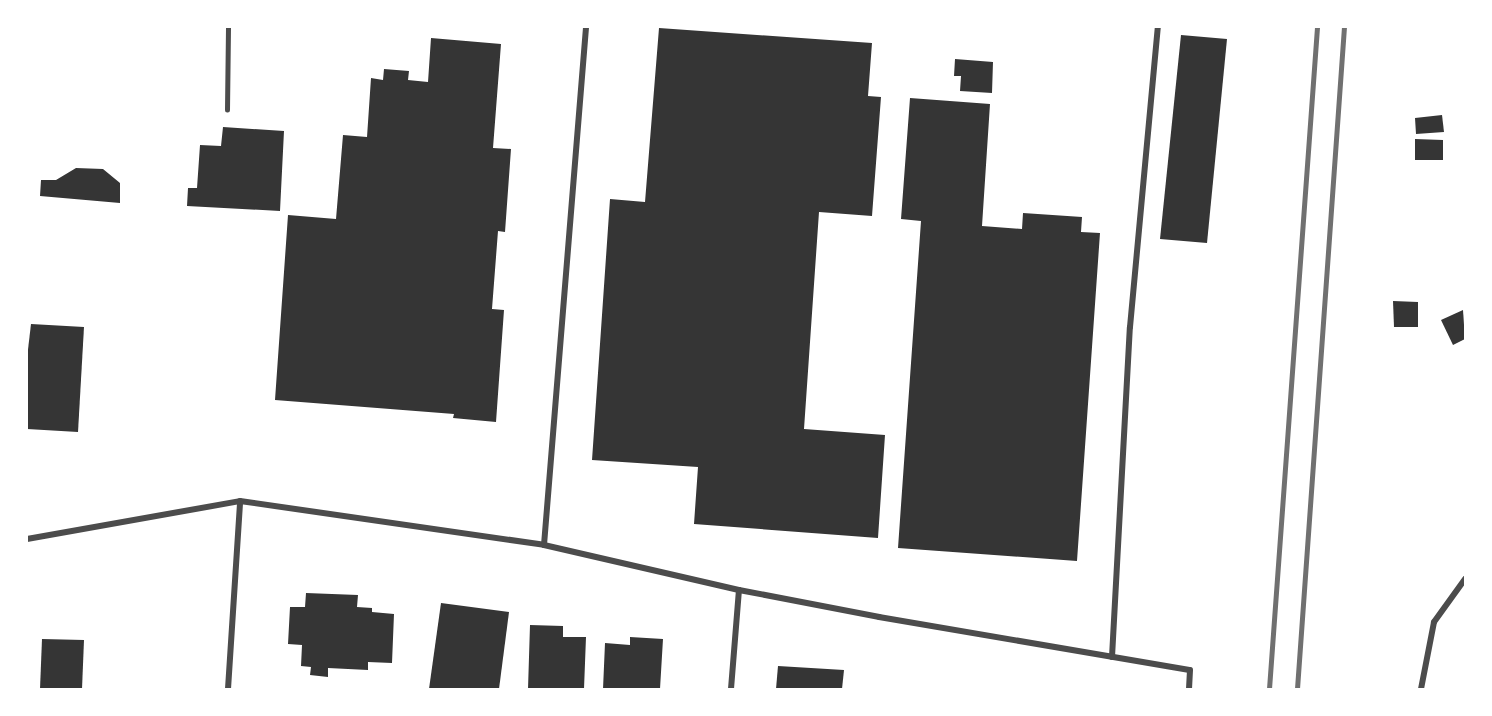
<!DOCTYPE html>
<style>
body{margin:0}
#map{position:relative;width:1492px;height:716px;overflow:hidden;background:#fff;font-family:"DejaVu Sans",sans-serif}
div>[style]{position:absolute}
.building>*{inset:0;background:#353535}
.service>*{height:4.5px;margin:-2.25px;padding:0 2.25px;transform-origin:2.25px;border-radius:2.25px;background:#4c4c4c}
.minor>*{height:6px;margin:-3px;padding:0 3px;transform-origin:3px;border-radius:3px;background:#4c4c4c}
.rail>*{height:4.5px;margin:-2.25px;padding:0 2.25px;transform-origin:2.25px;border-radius:2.25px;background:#707070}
span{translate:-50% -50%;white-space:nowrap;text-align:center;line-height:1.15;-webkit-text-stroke:6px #fff;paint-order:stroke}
.frame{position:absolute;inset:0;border:28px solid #fff;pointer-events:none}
</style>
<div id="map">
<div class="building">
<i style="clip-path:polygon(659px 28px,872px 43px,868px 96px,881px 97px,872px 216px,819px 212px,804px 429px,885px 435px,878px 538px,694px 524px,698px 467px,592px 460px,610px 199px,645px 202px)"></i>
<i style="clip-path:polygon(1181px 35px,1227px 39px,1207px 243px,1160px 239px)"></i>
<i style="clip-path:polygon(431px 38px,501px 44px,493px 148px,511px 149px,505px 232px,498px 231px,492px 309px,504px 310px,496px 422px,453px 418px,454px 414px,275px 400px,288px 215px,336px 219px,343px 135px,367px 137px,371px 78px,383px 80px,384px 69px,409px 71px,408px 80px,428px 82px)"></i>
<i style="clip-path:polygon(955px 59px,993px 62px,992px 93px,960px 91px,961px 76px,954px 76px)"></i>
<i style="clip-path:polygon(910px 98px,990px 104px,982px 226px,1022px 229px,1023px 213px,1082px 217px,1081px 232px,1100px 233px,1077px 561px,898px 548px,921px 221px,901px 219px)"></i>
<i style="clip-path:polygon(1442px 115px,1444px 132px,1416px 134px,1415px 118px)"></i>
<i style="clip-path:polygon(223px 127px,284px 131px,280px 211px,187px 206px,188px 188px,197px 188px,200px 145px,221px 146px)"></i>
<i style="clip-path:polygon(1415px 139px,1443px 140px,1443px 160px,1415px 160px)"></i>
<i style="clip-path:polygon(76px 168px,103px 169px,120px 183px,120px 203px,40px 196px,41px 180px,56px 180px)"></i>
<i style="clip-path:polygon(1393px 301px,1418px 302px,1418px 327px,1394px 327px)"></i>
<i style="clip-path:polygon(1463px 310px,1465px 339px,1453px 345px,1441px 320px)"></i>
<i style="clip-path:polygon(31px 324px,84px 327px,78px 432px,27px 429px,27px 358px)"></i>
<i style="clip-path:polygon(306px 593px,358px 595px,357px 607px,372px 608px,372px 612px,394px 614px,392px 663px,368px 662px,368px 670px,328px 668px,328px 677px,310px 675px,311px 667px,301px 666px,302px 645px,288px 644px,290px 607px,305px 607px)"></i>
<i style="clip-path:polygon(441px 603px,509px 612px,499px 689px,429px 689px)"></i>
<i style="clip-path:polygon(530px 625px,563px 626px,563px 637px,586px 637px,584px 689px,528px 689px)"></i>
<i style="clip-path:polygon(630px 637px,663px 639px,660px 689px,603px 689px,605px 643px,630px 645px)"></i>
<i style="clip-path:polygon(42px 639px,84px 640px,82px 689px,40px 689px)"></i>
<i style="clip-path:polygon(778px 666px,844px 670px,842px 689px,776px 689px)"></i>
</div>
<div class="service">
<i style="left:227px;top:110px;width:83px;rotate:-89.3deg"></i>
</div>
<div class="minor">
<i style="left:27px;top:539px;width:216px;rotate:-10.1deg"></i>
<i style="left:240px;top:501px;width:307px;rotate:8.2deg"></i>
<i style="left:544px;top:545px;width:200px;rotate:13deg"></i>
<i style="left:739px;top:590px;width:143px;rotate:10.9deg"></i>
<i style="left:879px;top:617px;width:315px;rotate:9.7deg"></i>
<i style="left:1190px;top:670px;width:19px;rotate:93deg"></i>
<i style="left:544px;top:545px;width:520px;rotate:-85.36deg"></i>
<i style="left:1112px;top:657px;width:330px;rotate:-86.9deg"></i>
<i style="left:1130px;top:327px;width:301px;rotate:-84.7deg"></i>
<i style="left:228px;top:689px;width:188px;rotate:-86.3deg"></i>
<i style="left:731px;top:689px;width:99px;rotate:-85.4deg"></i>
<i style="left:1421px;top:689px;width:68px;rotate:-79deg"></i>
<i style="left:1434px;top:622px;width:53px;rotate:-54.2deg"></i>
</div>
<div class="rail">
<i style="left:1269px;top:689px;width:664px;rotate:-85.85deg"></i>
<i style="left:1297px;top:689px;width:664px;rotate:-85.94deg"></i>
</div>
<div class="frame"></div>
</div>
